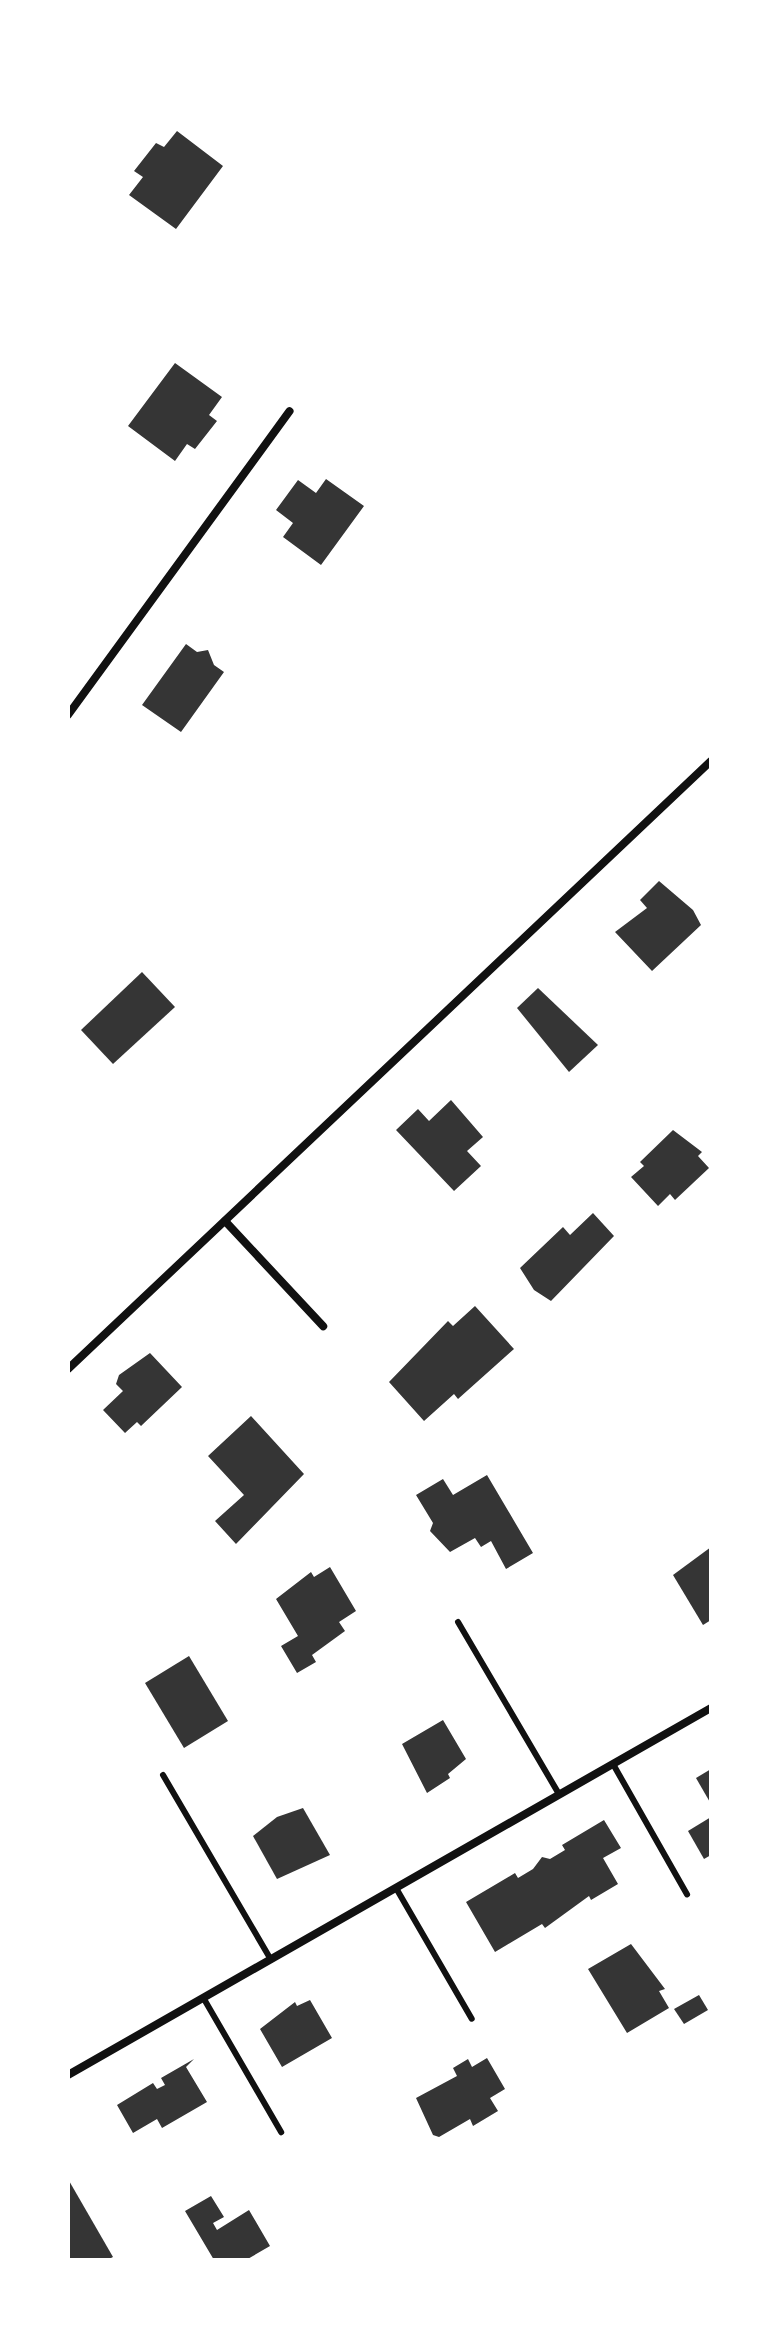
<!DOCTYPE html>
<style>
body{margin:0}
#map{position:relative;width:779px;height:2328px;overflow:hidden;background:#fff;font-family:"Alegreya Sans",sans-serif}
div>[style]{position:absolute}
.building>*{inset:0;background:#353535}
.service>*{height:6px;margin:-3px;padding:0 3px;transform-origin:3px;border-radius:3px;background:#111}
.minor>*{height:8px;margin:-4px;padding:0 4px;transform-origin:4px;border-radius:4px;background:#111}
span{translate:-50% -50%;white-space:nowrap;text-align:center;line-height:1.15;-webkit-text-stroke:8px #fff;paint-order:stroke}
.frame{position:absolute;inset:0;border:70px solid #fff;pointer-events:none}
</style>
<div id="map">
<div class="building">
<i style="clip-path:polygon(177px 131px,223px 166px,176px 229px,129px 195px,143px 177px,134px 171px,156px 143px,164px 147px)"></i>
<i style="clip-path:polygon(175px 363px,222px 397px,209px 415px,217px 421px,195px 449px,187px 444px,175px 461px,128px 426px)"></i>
<i style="clip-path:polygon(326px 479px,364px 506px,321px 565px,283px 537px,293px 523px,276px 510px,298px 480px,316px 493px)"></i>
<i style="clip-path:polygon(186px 644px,197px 652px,208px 650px,214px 665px,224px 672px,181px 732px,142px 705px)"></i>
<i style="clip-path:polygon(659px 881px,693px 910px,701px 925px,652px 971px,615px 932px,647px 908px,640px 900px)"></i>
<i style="clip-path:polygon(142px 972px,175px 1007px,113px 1064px,81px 1030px)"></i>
<i style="clip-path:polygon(538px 988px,598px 1045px,569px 1072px,517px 1008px)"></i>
<i style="clip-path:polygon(451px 1100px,483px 1137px,467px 1151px,481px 1166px,454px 1191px,396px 1130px,418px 1109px,429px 1121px)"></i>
<i style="clip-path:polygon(673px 1130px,702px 1152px,698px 1156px,709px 1168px,675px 1200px,670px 1194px,658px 1206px,631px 1177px,644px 1166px,640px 1162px)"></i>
<i style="clip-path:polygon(593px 1213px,614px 1236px,551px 1301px,534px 1290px,520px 1268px,563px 1227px,570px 1235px)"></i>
<i style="clip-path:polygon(475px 1306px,514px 1349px,458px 1399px,454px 1394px,424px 1421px,389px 1382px,448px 1321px,453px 1326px)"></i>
<i style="clip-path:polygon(150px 1353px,182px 1387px,141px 1426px,137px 1422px,125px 1433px,103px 1410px,123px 1391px,116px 1384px,119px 1375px)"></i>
<i style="clip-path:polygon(251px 1416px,304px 1474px,236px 1544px,215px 1521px,244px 1495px,208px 1456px)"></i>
<i style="clip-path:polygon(487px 1475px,533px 1553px,506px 1569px,491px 1541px,481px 1547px,475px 1538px,450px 1552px,430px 1531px,433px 1523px,416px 1495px,443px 1479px,453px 1495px)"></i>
<i style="clip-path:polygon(711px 1547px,711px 1620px,703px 1625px,673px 1575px)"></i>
<i style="clip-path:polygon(330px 1567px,356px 1611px,339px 1622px,345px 1631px,312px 1655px,316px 1662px,297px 1673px,281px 1646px,298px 1636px,276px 1599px,311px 1572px,314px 1577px)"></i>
<i style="clip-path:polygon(189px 1656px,228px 1721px,184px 1748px,145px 1683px)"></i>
<i style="clip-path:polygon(443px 1720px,466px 1759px,448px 1774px,450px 1778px,427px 1793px,402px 1744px)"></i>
<i style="clip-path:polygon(711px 1769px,711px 1804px,696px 1778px)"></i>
<i style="clip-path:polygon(303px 1808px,330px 1855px,277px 1879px,253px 1836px,277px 1817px)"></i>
<i style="clip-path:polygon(711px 1817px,711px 1855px,704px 1859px,688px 1831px)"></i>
<i style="clip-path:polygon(604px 1820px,621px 1848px,603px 1858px,618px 1884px,591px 1900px,589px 1896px,545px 1928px,542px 1924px,495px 1952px,466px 1902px,515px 1873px,518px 1878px,533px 1869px,542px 1857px,550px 1859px,565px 1850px,562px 1845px)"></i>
<i style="clip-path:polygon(631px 1944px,665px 1989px,659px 1991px,669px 2008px,627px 2033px,588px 1969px)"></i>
<i style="clip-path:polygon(699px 1995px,708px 2010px,684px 2024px,674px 2009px)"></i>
<i style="clip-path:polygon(310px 2000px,332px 2038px,282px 2067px,260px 2029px,295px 2002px,297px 2006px)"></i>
<i style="clip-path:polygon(487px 2058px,505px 2089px,490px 2098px,498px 2111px,473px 2126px,470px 2119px,439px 2137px,433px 2135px,416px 2098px,457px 2076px,453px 2068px,468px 2059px,472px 2067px)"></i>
<i style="clip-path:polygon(194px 2059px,186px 2067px,207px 2102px,162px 2128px,157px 2119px,133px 2133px,117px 2105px,153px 2083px,157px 2089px,165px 2085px,161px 2078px)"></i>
<i style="clip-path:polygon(68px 2179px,113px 2257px,107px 2260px,68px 2260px)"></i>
<i style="clip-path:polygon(211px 2196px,224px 2217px,213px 2223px,217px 2230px,249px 2210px,270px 2246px,246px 2260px,214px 2260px,185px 2211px)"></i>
</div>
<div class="service">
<i style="left:458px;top:1622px;width:199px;rotate:59.6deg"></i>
<i style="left:613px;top:1764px;width:150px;rotate:60.4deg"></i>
<i style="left:163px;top:1775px;width:214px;rotate:59.7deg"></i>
<i style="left:396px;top:1888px;width:151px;rotate:59.9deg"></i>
<i style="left:204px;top:1999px;width:154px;rotate:59.9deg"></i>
</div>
<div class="minor">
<i style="left:68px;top:715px;width:376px;rotate:-53.9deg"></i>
<i style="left:225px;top:1221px;width:144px;rotate:47deg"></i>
<i style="left:68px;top:1369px;width:885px;rotate:-43.4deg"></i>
<i style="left:68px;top:2075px;width:740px;rotate:-29.72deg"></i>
</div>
<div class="frame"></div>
</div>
